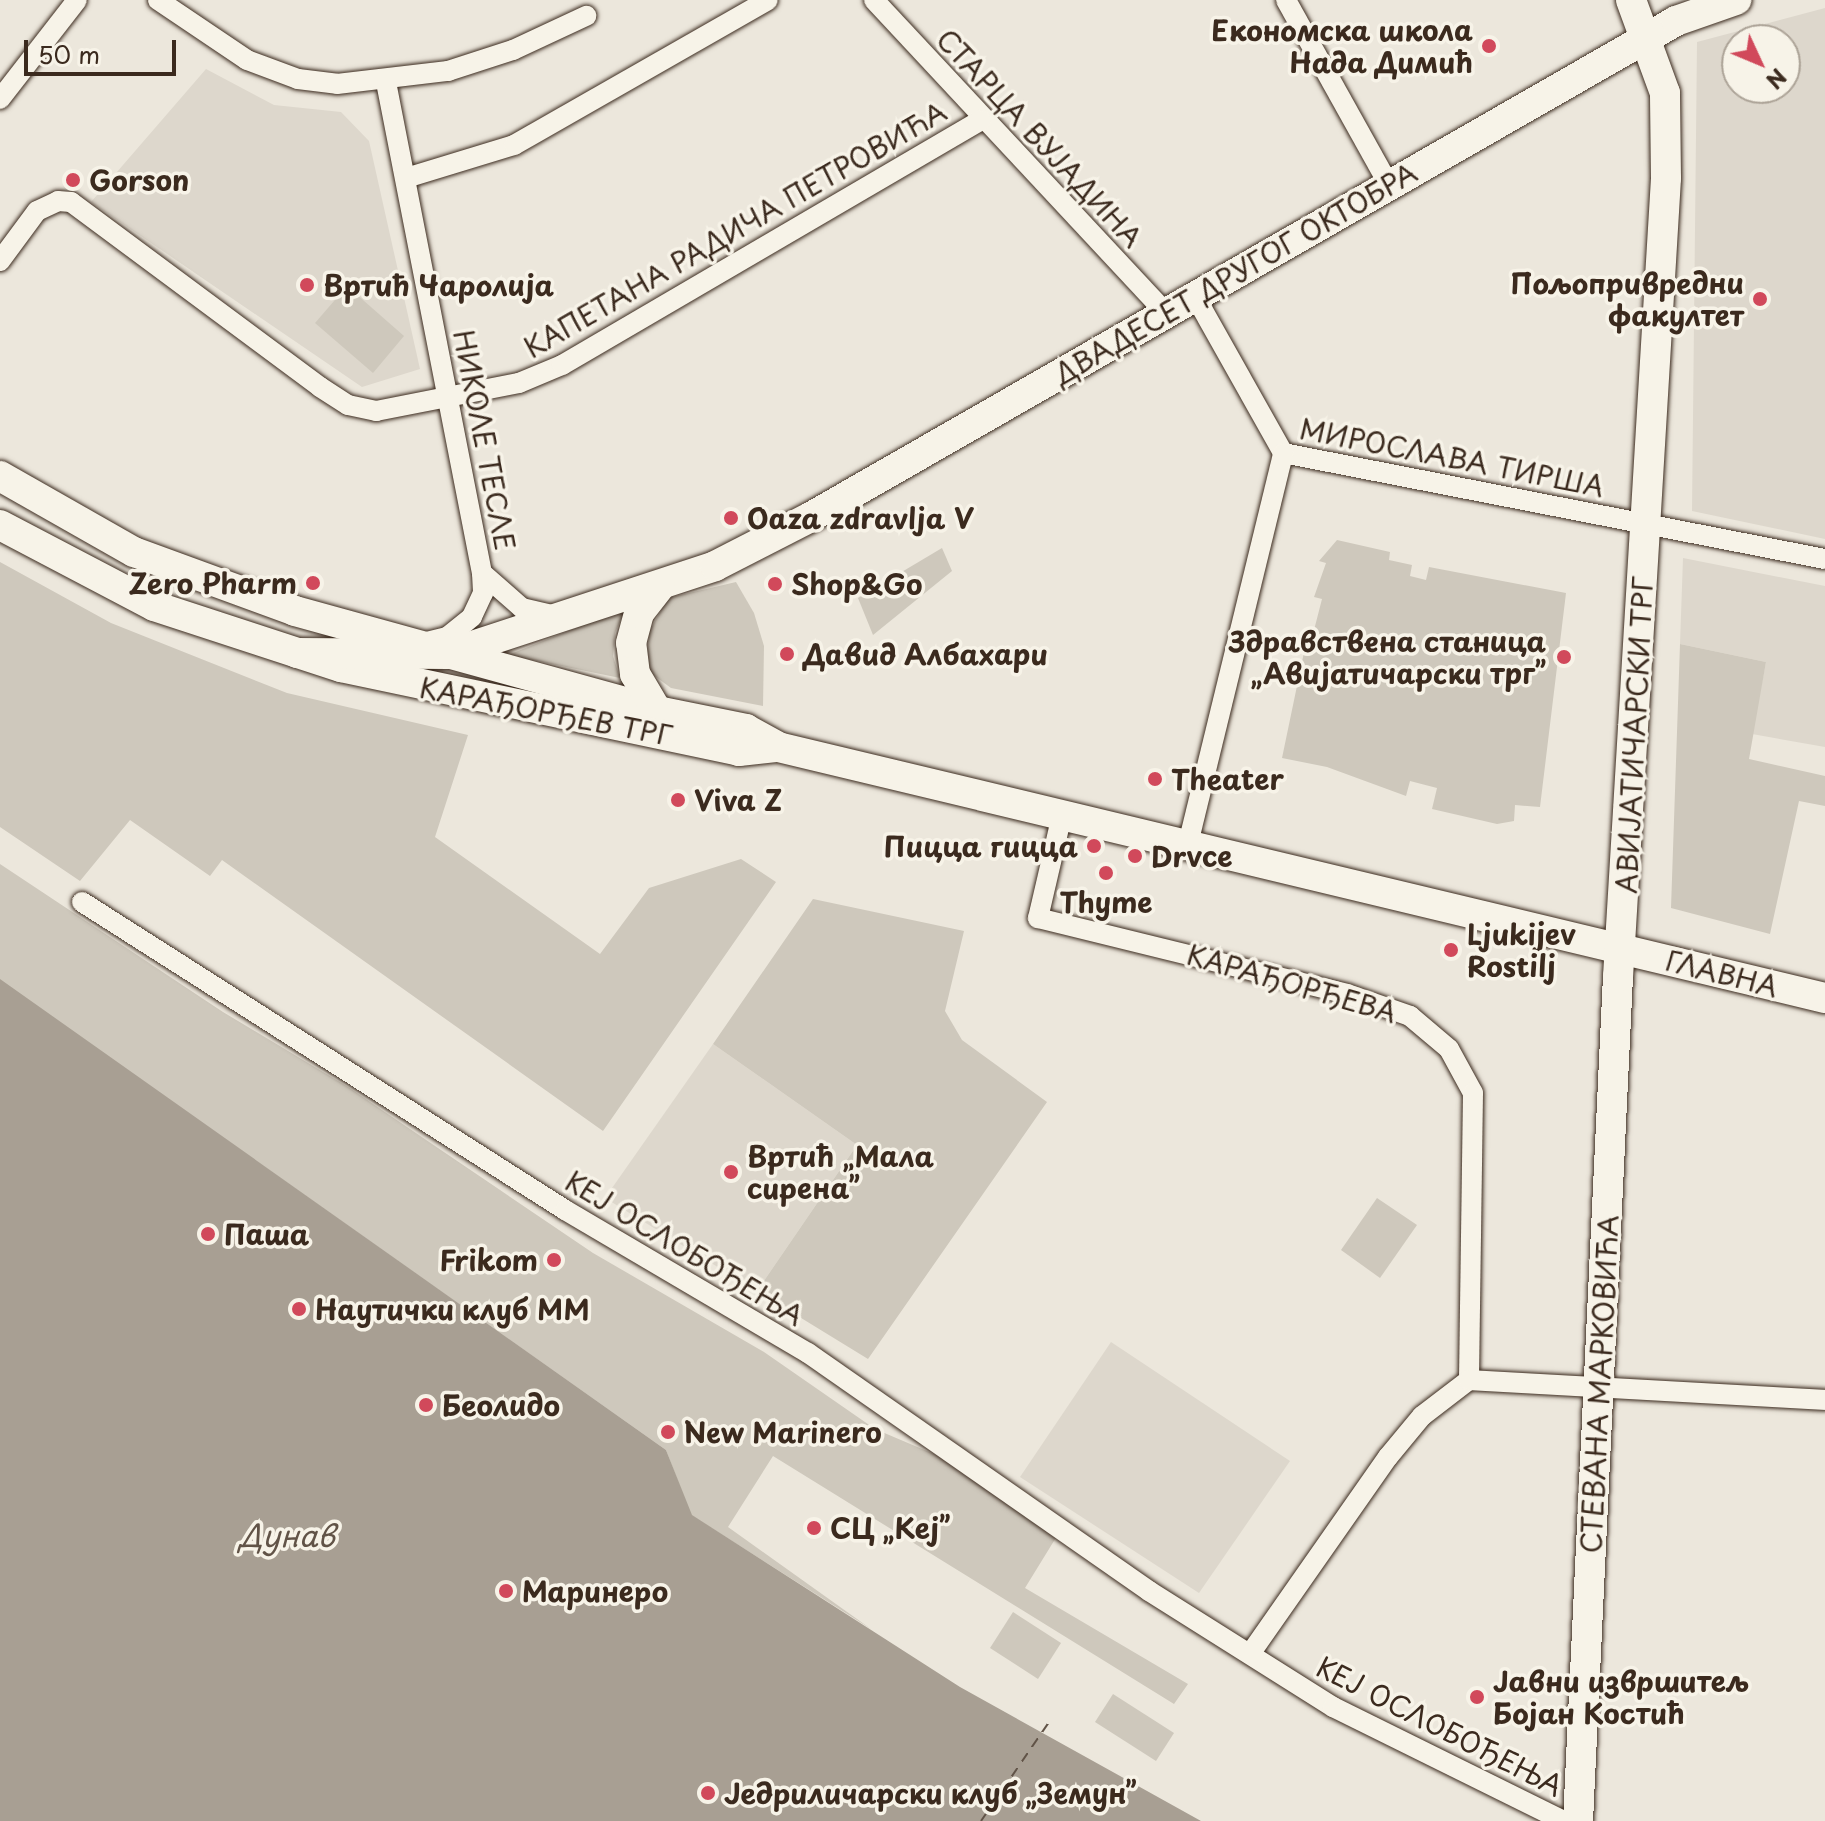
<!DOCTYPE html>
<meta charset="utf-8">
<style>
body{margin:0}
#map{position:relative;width:1825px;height:1821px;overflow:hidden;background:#ece7dc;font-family:"Playpen Sans",sans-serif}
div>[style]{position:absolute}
.built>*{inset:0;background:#ddd7cc}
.green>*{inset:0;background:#cec8bc}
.water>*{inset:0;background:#a89f93}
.ferry>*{height:2px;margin-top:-1px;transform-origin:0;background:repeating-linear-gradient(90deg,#615347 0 10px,transparent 0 18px)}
.roads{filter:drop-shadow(0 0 2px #3b2a1e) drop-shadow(0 0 2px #3b2a1e)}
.street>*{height:20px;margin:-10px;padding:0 10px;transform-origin:10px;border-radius:10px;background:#f7f3e8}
.secondary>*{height:30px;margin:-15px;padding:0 15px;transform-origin:15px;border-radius:15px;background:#f7f3e8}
.dots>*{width:22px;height:22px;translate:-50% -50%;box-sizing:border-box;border:4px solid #f7f3e8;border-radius:50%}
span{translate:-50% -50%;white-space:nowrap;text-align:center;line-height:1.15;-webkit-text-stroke:7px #f7f3e8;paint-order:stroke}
.poi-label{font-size:28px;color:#3b2a1e;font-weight:700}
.right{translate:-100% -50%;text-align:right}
.left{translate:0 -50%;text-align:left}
.street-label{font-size:28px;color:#3b2a1e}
.water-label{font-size:30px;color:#615347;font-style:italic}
.north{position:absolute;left:1721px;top:24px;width:80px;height:80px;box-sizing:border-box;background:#f7f3e8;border:2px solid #aca397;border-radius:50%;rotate:134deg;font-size:22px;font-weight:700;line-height:32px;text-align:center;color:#3b2a1e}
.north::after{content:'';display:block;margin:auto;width:28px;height:36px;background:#d1495b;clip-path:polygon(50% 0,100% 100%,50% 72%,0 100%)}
.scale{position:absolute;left:24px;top:40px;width:152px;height:36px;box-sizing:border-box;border:4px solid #3b2a1e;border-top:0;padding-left:10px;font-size:24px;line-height:28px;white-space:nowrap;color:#3b2a1e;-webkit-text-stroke:6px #f7f3e8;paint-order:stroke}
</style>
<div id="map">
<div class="built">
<i style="clip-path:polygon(evenodd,1825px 8px,1825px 539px,1692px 511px,1697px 42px,1825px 8px,1737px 40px,1785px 40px,1785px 88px,1737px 88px,1737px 40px)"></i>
<i style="clip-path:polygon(206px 69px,274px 105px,341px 112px,369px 141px,420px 369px,362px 387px,91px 202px)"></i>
<i style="clip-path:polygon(1683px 558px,1825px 586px,1825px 747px,1752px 734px,1766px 662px,1680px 644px)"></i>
<i style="clip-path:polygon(713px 1044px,857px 1145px,757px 1291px,605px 1198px)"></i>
<i style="clip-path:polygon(1111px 1342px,1290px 1461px,1199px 1593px,1020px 1477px)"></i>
</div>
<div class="green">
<i style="clip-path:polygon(347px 286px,404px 336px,373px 373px,315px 323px)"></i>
<i style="clip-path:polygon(1337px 540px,1390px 552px,1389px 560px,1412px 565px,1410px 576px,1426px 580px,1429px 567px,1566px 593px,1540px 807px,1515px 805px,1514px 821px,1497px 824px,1432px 809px,1437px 788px,1410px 781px,1406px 796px,1327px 767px,1282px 758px,1308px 633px,1313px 634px,1322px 599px,1314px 597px,1326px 563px,1319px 561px)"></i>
<i style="clip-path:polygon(942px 548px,952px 571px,873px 635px,858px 598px)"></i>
<i style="clip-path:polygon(0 562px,111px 623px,287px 693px,468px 735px,435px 837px,600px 954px,649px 888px,741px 859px,776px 882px,603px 1131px,222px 860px,210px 876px,130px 820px,80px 881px,0 827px)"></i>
<i style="clip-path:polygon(736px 582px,754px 613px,764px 646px,763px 706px,671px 688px,652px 674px,647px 663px,649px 632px,668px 598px)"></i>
<i style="clip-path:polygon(626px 608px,615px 633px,613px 656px,620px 678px,508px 655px)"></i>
<i style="clip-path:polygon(1680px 644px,1766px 662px,1749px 759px,1825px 776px,1825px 806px,1799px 801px,1770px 934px,1671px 908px)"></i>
<i style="clip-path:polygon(0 864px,223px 1012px,348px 1087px,593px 1253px,764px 1352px,875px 1429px,955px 1463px,1057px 1536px,1025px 1588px,1188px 1684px,1174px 1704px,773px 1456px,728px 1527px,871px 1629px,691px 1515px,666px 1450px,0 980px)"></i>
<i style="clip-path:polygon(813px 899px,964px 931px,945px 1011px,962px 1040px,1047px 1102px,868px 1359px,757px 1291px,857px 1145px,713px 1044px)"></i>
<i style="clip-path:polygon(1377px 1198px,1417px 1225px,1380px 1278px,1341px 1250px)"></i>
<i style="clip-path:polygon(1013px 1612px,1061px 1643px,1038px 1679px,990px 1648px)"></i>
<i style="clip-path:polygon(1113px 1694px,1174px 1733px,1156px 1761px,1095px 1722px)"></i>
</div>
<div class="water">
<i style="clip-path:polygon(0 979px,666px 1450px,692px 1515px,960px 1687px,1201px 1821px,0 1821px)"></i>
</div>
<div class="ferry">
<i style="left:981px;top:1821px;width:120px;rotate:-55.5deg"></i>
</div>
<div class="roads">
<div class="street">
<i style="left:158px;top:0;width:107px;rotate:34deg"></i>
<i style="left:247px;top:60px;width:54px;rotate:20.4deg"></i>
<i style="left:298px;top:79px;width:39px;rotate:7deg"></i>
<i style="left:337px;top:84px;width:112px;rotate:-6.7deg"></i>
<i style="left:448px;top:71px;width:68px;rotate:-17.9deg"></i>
<i style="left:513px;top:50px;width:81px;rotate:-25deg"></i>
<i style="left:874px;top:0;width:427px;rotate:47deg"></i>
<i style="left:1286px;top:0;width:212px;rotate:60.9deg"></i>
<i style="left:386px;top:82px;width:500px;rotate:78.94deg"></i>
<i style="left:482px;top:573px;width:20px;rotate:87deg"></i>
<i style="left:483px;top:593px;width:26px;rotate:115deg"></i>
<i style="left:472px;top:617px;width:32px;rotate:141deg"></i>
<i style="left:447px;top:637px;width:25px;rotate:166deg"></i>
<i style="left:0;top:99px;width:125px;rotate:-52.1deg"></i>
<i style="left:406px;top:178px;width:113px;rotate:-17deg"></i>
<i style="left:514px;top:145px;width:292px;rotate:-29.7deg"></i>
<i style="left:0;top:261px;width:62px;rotate:-53.5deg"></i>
<i style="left:37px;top:211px;width:23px;rotate:-25deg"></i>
<i style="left:58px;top:201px;width:13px;rotate:4deg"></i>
<i style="left:71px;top:202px;width:310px;rotate:36.6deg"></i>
<i style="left:320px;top:387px;width:33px;rotate:33deg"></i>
<i style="left:348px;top:405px;width:29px;rotate:12deg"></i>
<i style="left:376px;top:411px;width:146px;rotate:-11.1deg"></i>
<i style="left:519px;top:383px;width:47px;rotate:-22.7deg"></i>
<i style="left:562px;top:365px;width:485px;rotate:-30.3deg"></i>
<i style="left:1195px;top:296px;width:180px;rotate:60.7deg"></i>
<i style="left:1283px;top:453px;width:552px;rotate:11.07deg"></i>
<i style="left:482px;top:573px;width:53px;rotate:41.2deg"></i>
<i style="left:522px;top:608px;width:35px;rotate:13deg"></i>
<i style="left:1062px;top:815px;width:106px;rotate:103.1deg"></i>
<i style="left:1038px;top:918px;width:318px;rotate:13.8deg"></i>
<i style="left:1347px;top:994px;width:67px;rotate:19.2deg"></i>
<i style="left:1410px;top:1016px;width:51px;rotate:40.2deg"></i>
<i style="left:1449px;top:1049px;width:50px;rotate:61.4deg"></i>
<i style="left:1473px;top:1093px;width:287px;rotate:90.8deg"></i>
<i style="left:1188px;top:844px;width:402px;rotate:-76.3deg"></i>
<i style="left:82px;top:902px;width:573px;rotate:32.52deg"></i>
<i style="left:565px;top:1210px;width:282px;rotate:30.5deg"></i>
<i style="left:808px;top:1353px;width:416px;rotate:34.9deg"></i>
<i style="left:1149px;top:1591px;width:218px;rotate:32.2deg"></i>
<i style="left:1333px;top:1707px;width:258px;rotate:26.3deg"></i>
<i style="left:1250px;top:1654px;width:241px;rotate:-55deg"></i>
<i style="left:1388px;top:1457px;width:53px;rotate:-50.3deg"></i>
<i style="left:1422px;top:1416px;width:59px;rotate:-37.5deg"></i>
<i style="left:1469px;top:1380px;width:357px;rotate:3.2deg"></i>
</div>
<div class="secondary">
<i style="left:0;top:476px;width:154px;rotate:29.6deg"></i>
<i style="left:134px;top:552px;width:171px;rotate:20.1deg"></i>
<i style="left:295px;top:611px;width:376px;rotate:15.4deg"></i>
<i style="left:657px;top:711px;width:91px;rotate:11.4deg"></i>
<i style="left:746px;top:729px;width:37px;rotate:29deg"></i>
<i style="left:778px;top:747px;width:1077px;rotate:13.48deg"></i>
<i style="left:0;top:525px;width:174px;rotate:27.7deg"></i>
<i style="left:154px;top:606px;width:197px;rotate:18.1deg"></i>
<i style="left:341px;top:667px;width:407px;rotate:11.9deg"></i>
<i style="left:739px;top:751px;width:39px;rotate:-6deg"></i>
<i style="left:297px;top:653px;width:151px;rotate:0.4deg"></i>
<i style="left:448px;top:654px;width:281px;rotate:-18.2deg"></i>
<i style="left:715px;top:566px;width:106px;rotate:-27.1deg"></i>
<i style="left:809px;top:518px;width:999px;rotate:-29.82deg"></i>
<i style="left:1676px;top:21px;width:64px;rotate:-19.3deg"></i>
<i style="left:657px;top:711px;width:43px;rotate:-120.7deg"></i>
<i style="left:635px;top:674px;width:31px;rotate:-97deg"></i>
<i style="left:631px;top:643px;width:31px;rotate:-75deg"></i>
<i style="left:639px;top:613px;width:34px;rotate:-52deg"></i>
<i style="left:1578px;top:1821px;width:845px;rotate:-87.29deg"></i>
<i style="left:1618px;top:977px;width:800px;rotate:-86.56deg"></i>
<i style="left:1666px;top:178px;width:85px;rotate:-90.7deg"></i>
<i style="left:1665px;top:93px;width:99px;rotate:-110.1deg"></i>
</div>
</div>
<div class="dots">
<i style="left:1489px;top:46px;background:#d1495b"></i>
<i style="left:73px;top:180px;background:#d1495b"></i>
<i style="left:307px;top:285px;background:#d1495b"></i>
<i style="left:1760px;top:299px;background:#d1495b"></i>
<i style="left:731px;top:518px;background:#d1495b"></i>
<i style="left:313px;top:583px;background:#d1495b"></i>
<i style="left:775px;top:584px;background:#d1495b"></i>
<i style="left:787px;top:654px;background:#d1495b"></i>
<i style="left:1564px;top:657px;background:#d1495b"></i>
<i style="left:1155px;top:779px;background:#d1495b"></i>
<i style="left:678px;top:800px;background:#d1495b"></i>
<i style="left:1094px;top:846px;background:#d1495b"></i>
<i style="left:1135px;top:856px;background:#d1495b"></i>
<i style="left:1106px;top:873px;background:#d1495b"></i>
<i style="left:1451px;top:950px;background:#d1495b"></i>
<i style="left:731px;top:1172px;background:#d1495b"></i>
<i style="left:208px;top:1234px;background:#d1495b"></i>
<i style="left:554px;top:1260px;background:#d1495b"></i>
<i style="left:299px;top:1309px;background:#d1495b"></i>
<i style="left:426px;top:1405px;background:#d1495b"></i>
<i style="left:668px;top:1432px;background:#d1495b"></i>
<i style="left:814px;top:1528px;background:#d1495b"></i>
<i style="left:506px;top:1591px;background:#d1495b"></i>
<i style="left:1477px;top:1697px;background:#d1495b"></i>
<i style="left:708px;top:1793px;background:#d1495b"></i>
</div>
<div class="poi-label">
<span class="right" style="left:1473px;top:46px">Економска школа<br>Нада Димић</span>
<span class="left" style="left:89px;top:180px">Gorson</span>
<span class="right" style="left:1744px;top:299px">Пољопривредни<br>факултет</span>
<span class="left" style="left:323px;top:285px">Вртић Чаролија</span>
<span class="left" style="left:747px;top:518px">Oaza zdravlja V</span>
<span class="right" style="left:297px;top:583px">Zero Pharm</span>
<span class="left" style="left:791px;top:584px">Shop&amp;Go</span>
<span class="right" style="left:1546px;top:657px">Здравствена станица<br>„Авијатичарски трг”</span>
<span class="left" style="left:803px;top:654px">Давид Албахари</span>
<span class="left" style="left:1171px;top:779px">Theater</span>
<span class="left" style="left:694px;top:800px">Viva Z</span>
<span class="right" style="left:1078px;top:846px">Пицца гицца</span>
<span class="left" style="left:1151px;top:856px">Drvce</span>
<span style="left:1106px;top:902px">Thyme</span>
<span class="left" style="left:1467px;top:950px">Ljukijev<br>Rostilj</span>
<span class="left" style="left:747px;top:1172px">Вртић „Мала<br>сирена”</span>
<span class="left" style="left:224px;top:1234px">Паша</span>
<span class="right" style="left:538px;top:1260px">Frikom</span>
<span class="left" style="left:315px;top:1309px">Наутички клуб ММ</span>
<span class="left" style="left:442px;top:1405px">Беолидо</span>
<span class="left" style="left:684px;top:1432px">New Marinero</span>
<span class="left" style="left:830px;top:1528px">СЦ „Кеј”</span>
<span class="left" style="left:522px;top:1591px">Маринеро</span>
<span class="left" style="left:1493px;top:1697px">Јавни извршитељ<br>Бојан Костић</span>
<span class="left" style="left:724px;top:1793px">Једриличарски клуб „Земун”</span>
</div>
<div class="street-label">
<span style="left:1040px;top:138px;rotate:47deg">СТАРЦА ВУЈАДИНА</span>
<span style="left:735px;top:229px;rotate:-30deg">КАПЕТАНА РАДИЧА ПЕТРОВИЋА</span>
<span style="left:1235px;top:273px;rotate:-30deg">ДВАДЕСЕТ ДРУГОГ ОКТОБРА</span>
<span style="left:485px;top:440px;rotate:79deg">НИКОЛЕ ТЕСЛЕ</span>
<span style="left:1452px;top:457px;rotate:11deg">МИРОСЛАВА ТИРША</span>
<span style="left:546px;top:711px;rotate:11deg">КАРАЂОРЂЕВ ТРГ</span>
<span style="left:1634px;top:735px;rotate:-87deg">АВИЈАТИЧАРСКИ ТРГ</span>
<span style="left:1722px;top:973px;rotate:14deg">ГЛАВНА</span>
<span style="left:1292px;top:983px;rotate:16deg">КАРАЂОРЂЕВА</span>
<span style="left:685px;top:1248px;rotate:31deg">КЕЈ ОСЛОБОЂЕЊА</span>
<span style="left:1599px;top:1384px;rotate:-87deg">СТЕВАНА МАРКОВИЋА</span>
<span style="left:1440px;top:1726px;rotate:27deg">КЕЈ ОСЛОБОЂЕЊА</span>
</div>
<div class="water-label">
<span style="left:287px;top:1535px">Дунав</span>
</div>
<div class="north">N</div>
<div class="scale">50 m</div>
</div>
